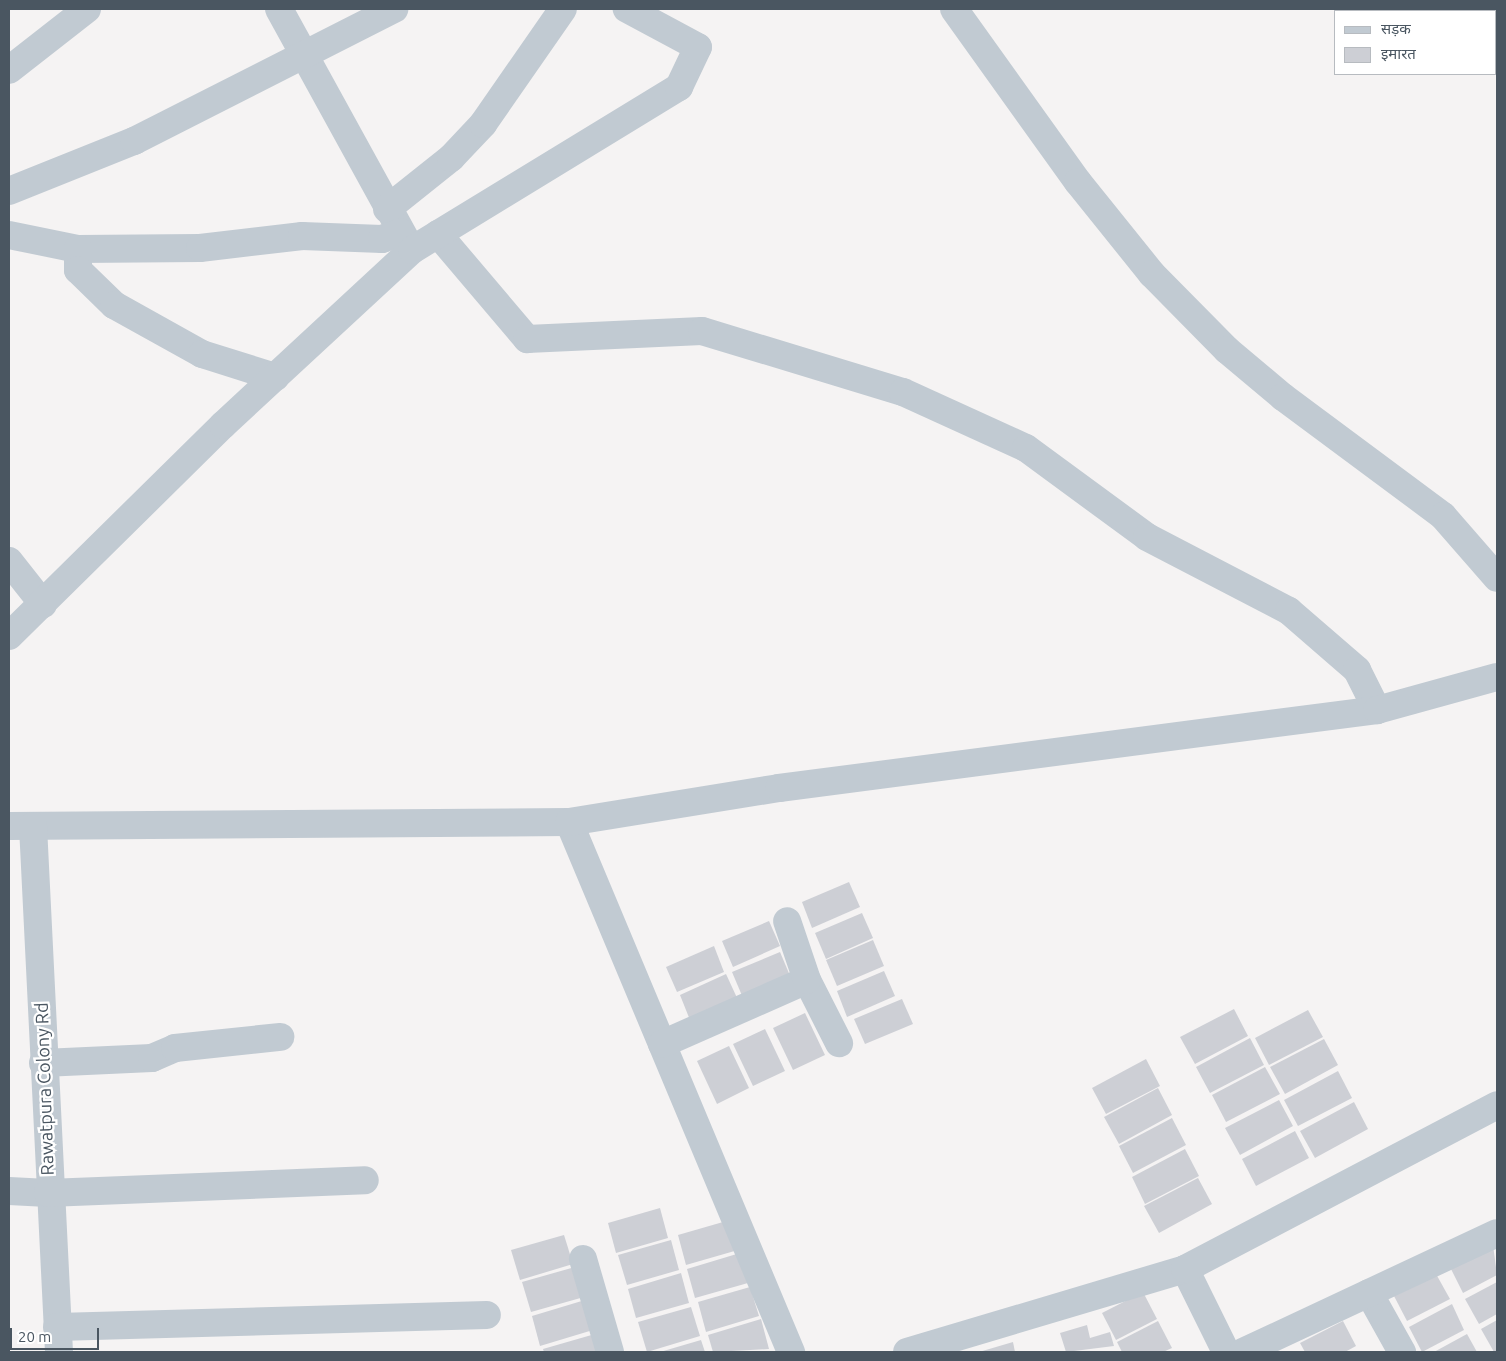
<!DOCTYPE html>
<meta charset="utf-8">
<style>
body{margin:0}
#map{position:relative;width:1506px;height:1361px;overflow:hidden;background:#f5f3f3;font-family:Ubuntu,"Noto Sans Devanagari",sans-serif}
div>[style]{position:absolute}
.building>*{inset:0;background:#cdcfd5}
.minor>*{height:28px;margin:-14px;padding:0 14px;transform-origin:14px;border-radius:14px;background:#c1cad2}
span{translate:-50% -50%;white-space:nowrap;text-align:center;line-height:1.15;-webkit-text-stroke:4.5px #fff;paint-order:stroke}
.street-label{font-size:18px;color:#4a5661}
.frame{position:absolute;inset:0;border:10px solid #4a5661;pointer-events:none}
.legend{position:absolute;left:1334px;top:10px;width:162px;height:65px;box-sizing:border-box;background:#fff;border:1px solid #b7bbc0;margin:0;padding:6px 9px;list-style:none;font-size:15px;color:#4a5661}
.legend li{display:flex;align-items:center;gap:10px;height:25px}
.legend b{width:25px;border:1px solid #b7bbc0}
.scale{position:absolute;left:10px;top:1328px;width:89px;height:22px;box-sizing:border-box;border:2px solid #4a5661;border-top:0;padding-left:6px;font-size:15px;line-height:18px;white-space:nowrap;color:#4a5661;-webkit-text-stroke:4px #fff;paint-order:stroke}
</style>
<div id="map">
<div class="building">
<i style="clip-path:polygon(849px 882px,860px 907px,812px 928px,802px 902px)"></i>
<i style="clip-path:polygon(862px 913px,873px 938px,826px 959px,815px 933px)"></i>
<i style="clip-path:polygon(769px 921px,780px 946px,733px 967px,722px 941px)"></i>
<i style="clip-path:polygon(873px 940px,884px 966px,837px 986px,826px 960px)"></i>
<i style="clip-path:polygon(714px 946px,724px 972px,677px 992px,666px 967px)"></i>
<i style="clip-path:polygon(780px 952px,791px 978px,743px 998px,732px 972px)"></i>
<i style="clip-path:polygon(884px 971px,895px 996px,847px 1017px,837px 991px)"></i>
<i style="clip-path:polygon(726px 974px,738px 1000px,690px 1020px,680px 995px)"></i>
<i style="clip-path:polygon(902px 999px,913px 1024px,865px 1044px,854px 1019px)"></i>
<i style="clip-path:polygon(1234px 1009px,1248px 1036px,1195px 1064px,1180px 1037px)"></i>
<i style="clip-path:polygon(1308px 1010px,1323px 1037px,1269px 1065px,1255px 1038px)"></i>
<i style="clip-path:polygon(805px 1013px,825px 1055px,793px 1070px,773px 1028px)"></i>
<i style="clip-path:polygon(765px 1029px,785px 1071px,753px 1086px,733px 1044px)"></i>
<i style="clip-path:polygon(1250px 1038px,1264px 1065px,1210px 1093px,1196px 1067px)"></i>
<i style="clip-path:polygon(1324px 1039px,1338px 1065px,1285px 1094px,1270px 1067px)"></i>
<i style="clip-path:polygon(729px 1046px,749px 1088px,717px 1104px,697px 1061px)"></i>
<i style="clip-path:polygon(1146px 1059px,1160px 1086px,1106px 1114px,1092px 1088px)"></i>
<i style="clip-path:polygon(1265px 1067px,1280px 1094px,1226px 1122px,1212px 1095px)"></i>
<i style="clip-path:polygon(1338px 1071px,1352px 1098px,1298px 1126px,1284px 1100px)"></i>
<i style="clip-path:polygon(1158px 1088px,1172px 1115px,1119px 1144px,1104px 1117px)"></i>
<i style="clip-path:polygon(1279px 1100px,1293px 1126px,1240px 1155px,1225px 1128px)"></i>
<i style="clip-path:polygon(1354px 1102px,1368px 1129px,1315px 1158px,1300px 1131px)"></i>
<i style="clip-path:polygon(1172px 1118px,1186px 1145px,1133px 1173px,1119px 1146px)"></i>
<i style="clip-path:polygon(1295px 1131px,1309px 1158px,1256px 1186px,1242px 1159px)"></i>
<i style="clip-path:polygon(1185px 1149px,1199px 1176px,1145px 1204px,1132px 1177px)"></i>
<i style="clip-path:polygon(1198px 1178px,1212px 1204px,1159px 1233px,1144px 1206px)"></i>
<i style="clip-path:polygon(660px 1208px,668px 1238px,616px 1253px,608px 1223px)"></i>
<i style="clip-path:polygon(730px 1220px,738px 1250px,686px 1265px,678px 1235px)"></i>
<i style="clip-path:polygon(564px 1235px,573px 1264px,520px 1280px,511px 1250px)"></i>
<i style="clip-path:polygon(671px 1240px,679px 1270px,627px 1285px,618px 1255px)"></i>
<i style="clip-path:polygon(1493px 1245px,1497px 1275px,1463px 1293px,1450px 1267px)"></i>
<i style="clip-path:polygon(740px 1253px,748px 1283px,695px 1298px,687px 1269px)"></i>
<i style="clip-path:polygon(575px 1267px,584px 1297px,531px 1312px,522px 1282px)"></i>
<i style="clip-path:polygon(681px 1273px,689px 1303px,636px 1318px,628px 1289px)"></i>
<i style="clip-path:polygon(1436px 1274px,1450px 1299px,1407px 1321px,1394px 1296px)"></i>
<i style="clip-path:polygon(1497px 1282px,1497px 1314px,1479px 1324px,1465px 1299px)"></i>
<i style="clip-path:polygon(750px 1287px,759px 1316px,706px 1332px,698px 1302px)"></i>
<i style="clip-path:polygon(1143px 1292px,1157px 1319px,1116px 1340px,1102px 1313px)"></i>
<i style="clip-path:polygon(585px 1300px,593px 1330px,540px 1346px,532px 1316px)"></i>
<i style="clip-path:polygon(1452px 1304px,1464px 1330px,1422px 1352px,1409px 1327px)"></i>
<i style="clip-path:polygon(691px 1307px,700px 1336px,647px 1352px,638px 1322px)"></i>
<i style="clip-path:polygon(761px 1319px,769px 1349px,713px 1352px,708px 1335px)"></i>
<i style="clip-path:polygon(1497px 1320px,1497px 1352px,1494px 1352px,1481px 1329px)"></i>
<i style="clip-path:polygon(1158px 1321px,1172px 1348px,1163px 1352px,1122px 1352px,1117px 1342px)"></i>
<i style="clip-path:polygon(1343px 1321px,1356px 1346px,1345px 1352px,1305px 1352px,1300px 1343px)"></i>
<i style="clip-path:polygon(1087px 1325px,1090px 1338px,1110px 1332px,1114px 1346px,1066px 1352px,1060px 1333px)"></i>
<i style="clip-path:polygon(595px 1334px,601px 1352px,544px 1352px,543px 1349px)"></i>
<i style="clip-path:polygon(1467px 1334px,1477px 1352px,1434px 1352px)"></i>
<i style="clip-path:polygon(701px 1340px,705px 1352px,660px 1352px)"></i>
<i style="clip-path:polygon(1013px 1342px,1015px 1352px,979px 1352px)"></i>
</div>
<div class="minor">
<i style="left:279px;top:9px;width:272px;rotate:61.2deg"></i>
<i style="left:954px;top:9px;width:213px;rotate:54.4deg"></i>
<i style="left:1078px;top:182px;width:118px;rotate:51.2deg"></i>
<i style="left:1152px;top:274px;width:107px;rotate:45.4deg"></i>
<i style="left:1227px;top:350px;width:73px;rotate:40deg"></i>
<i style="left:1283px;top:397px;width:199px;rotate:36.6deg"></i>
<i style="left:1443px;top:516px;width:82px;rotate:48.9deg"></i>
<i style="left:9px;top:70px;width:99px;rotate:-38deg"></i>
<i style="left:9px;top:191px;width:135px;rotate:-21.8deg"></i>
<i style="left:134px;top:141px;width:292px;rotate:-26.9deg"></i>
<i style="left:387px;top:209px;width:82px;rotate:-38.6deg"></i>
<i style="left:451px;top:158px;width:47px;rotate:-46.7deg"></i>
<i style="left:483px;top:124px;width:140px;rotate:-55.2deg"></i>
<i style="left:438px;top:234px;width:138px;rotate:49.7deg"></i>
<i style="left:527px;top:339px;width:175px;rotate:-2.6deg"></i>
<i style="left:702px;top:331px;width:210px;rotate:16.9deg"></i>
<i style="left:903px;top:392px;width:135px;rotate:24.5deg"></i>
<i style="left:1026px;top:448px;width:150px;rotate:36.3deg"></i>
<i style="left:1147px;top:537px;width:160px;rotate:27.5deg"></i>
<i style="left:1289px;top:611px;width:90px;rotate:40.9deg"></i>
<i style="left:1357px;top:670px;width:45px;rotate:63.4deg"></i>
<i style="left:9px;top:235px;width:70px;rotate:11.5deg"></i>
<i style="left:78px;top:249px;width:122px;rotate:-0.5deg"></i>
<i style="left:200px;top:248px;width:103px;rotate:-6.7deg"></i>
<i style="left:302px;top:236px;width:80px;rotate:2.1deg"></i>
<i style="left:382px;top:239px;width:20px;rotate:-20deg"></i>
<i style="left:78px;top:249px;width:21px;rotate:90deg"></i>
<i style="left:78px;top:270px;width:50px;rotate:44.2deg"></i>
<i style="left:114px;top:305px;width:101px;rotate:29.1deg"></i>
<i style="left:202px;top:354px;width:77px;rotate:17.5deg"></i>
<i style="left:9px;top:561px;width:55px;rotate:51.7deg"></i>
<i style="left:9px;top:636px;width:301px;rotate:-44.6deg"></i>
<i style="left:223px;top:425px;width:258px;rotate:-42.8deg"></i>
<i style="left:412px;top:250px;width:313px;rotate:-31.4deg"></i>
<i style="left:679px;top:87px;width:44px;rotate:-64.6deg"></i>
<i style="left:698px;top:47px;width:81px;rotate:-151.8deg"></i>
<i style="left:569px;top:822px;width:575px;rotate:67.27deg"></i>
<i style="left:9px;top:826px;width:560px;rotate:-0.41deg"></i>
<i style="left:569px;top:822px;width:213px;rotate:-9.2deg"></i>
<i style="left:779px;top:788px;width:603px;rotate:-7.43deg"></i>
<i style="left:1377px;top:710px;width:124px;rotate:-15.4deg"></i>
<i style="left:33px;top:826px;width:527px;rotate:87.17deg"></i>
<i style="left:807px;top:980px;width:71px;rotate:63.1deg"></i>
<i style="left:662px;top:1044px;width:158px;rotate:-23.8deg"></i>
<i style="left:807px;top:980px;width:62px;rotate:-108.7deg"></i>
<i style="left:43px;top:1063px;width:109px;rotate:-2.6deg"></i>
<i style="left:152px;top:1058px;width:25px;rotate:-23deg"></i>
<i style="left:175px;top:1048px;width:106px;rotate:-6deg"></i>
<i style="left:9px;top:1191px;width:39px;rotate:3deg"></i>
<i style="left:48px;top:1193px;width:317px;rotate:-2.3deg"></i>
<i style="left:583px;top:1259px;width:97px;rotate:73.8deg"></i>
<i style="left:1185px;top:1269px;width:93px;rotate:63.7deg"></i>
<i style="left:1369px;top:1293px;width:68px;rotate:60.8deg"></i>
<i style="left:57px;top:1327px;width:430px;rotate:-1.6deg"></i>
<i style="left:907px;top:1352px;width:290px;rotate:-16.6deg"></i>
<i style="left:1185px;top:1269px;width:352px;rotate:-27.7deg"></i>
<i style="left:1243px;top:1352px;width:280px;rotate:-25.1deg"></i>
</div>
<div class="street-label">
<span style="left:44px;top:1089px;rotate:-92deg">Rawatpura Colony Rd</span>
</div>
<div class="frame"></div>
<ul class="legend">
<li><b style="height:6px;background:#c1cad2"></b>सड़क</li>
<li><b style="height:14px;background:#cdcfd5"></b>इमारत</li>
</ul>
<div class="scale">20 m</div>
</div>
